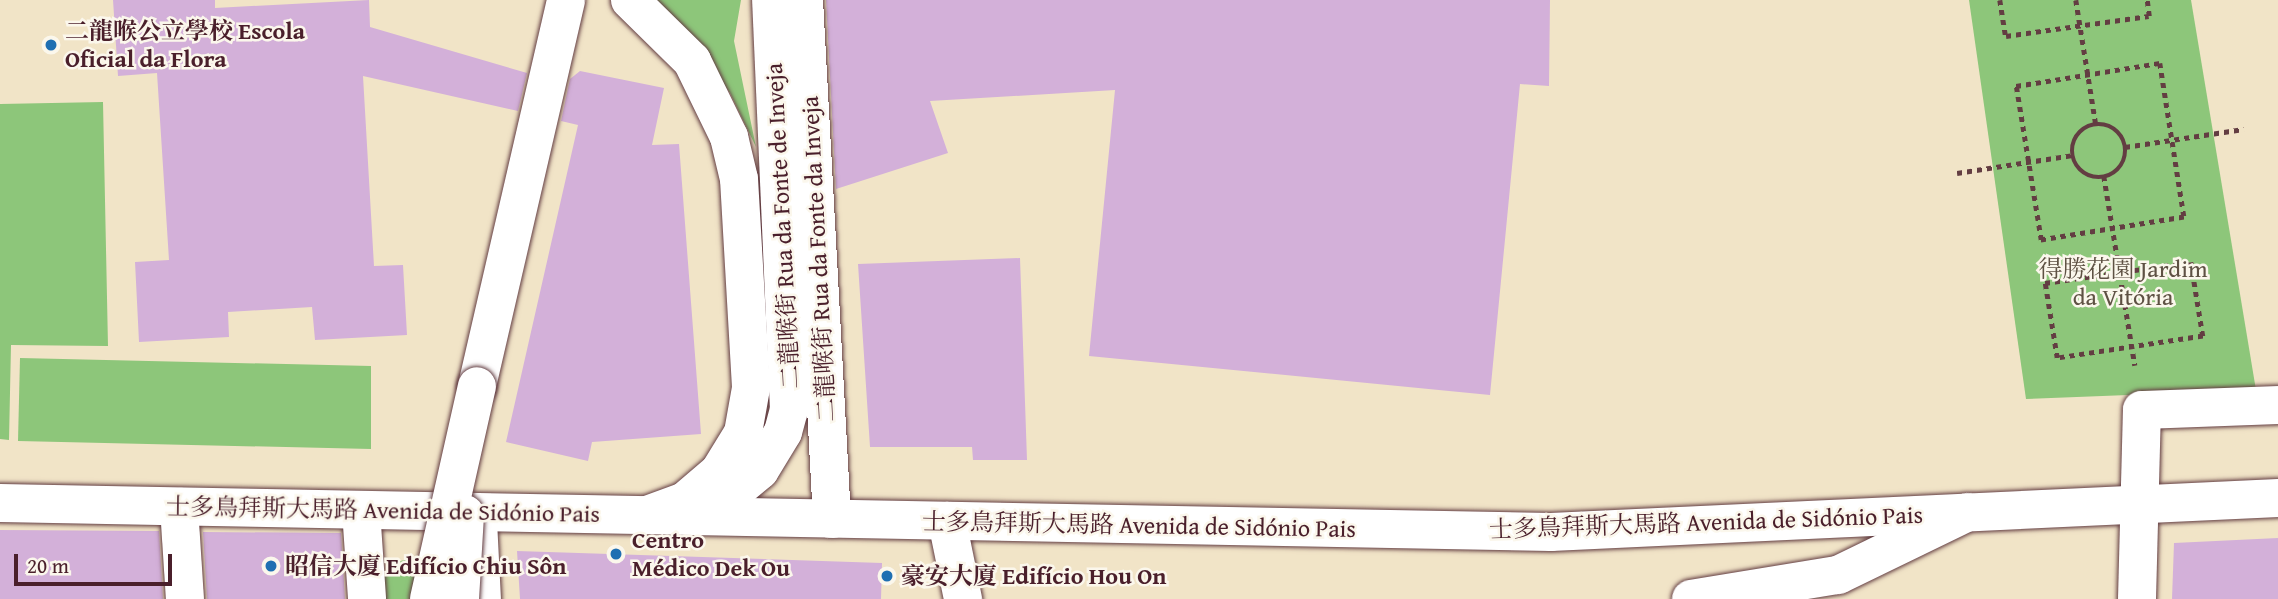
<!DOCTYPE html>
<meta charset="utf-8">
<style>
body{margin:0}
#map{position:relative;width:2278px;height:599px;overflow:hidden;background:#f1e4c7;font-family:"Gentium Book Plus","Noto Serif SC",serif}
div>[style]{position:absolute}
.green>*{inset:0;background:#8dc67a}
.building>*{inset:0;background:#d3b0d9}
.path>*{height:4.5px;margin-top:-2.25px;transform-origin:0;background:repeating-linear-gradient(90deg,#633d42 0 5px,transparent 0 10px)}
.path>.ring{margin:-2.25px;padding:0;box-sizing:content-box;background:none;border:4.5px solid #633d42;border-radius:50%}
.roads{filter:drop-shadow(0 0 2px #633d42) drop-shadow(0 0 2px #633d42)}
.minor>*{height:38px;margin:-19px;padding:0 19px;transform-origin:19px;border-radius:19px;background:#fff}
.major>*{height:38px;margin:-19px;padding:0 19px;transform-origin:19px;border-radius:19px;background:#fff}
.bridges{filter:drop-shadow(0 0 2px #633d42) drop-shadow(0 0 2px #633d42)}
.major-bridge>*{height:38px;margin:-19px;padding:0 19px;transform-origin:19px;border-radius:19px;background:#fff}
.dots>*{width:19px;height:19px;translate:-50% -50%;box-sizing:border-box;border:4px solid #fbf7ec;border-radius:50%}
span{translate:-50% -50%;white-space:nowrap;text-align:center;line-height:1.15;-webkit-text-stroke:5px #fbf7ec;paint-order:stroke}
.poi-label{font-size:24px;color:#4a1f2b;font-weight:700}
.left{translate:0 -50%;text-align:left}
.street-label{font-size:24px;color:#4a1f2b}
.park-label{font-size:24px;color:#5e5143}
.scale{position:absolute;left:14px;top:554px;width:158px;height:32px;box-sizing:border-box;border:4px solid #4a1f2b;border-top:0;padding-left:9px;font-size:21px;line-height:24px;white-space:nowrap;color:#4a1f2b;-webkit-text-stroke:5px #fbf7ec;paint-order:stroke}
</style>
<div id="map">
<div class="green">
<i style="clip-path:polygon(645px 0,741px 0,734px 41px,756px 147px,730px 93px,700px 51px)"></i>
<i style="clip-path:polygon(1969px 0,2191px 0,2256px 390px,2026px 399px)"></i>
<i style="clip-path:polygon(103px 102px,108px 346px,11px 345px,9px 440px,0 439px,0 104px)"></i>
<i style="clip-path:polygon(20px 358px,371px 366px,371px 449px,18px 441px)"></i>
<i style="clip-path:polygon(409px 559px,427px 561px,454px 599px,376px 599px,380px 576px,396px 562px)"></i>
</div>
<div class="building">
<i style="clip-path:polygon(113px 0,215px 0,215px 8px,369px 0,370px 27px,527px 73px,518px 111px,363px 76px,374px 266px,403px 265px,407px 335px,315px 340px,312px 307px,228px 312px,229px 337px,139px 342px,135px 262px,169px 260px,157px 73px,118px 76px)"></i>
<i style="clip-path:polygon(826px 0,1550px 0,1549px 86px,1520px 84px,1490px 395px,1089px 356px,1115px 90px,930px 101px,948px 153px,836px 189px)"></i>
<i style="clip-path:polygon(580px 71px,664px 88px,652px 145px,679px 144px,701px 434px,592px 442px,588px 461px,506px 442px,578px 125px,561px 121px,570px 79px)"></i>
<i style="clip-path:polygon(1020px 258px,1027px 460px,973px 460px,972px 447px,870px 447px,858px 264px)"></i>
<i style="clip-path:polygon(0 530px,159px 531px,163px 599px,0 599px)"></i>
<i style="clip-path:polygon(203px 532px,341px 533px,345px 599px,207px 599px)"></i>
<i style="clip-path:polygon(2278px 538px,2278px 599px,2172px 599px,2174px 543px)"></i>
<i style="clip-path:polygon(517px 551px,882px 563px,881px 599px,520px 599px)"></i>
</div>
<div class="path">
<i style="left:2000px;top:0;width:36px;rotate:81deg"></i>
<i style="left:2006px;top:36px;width:144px;rotate:-8deg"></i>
<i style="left:2149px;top:16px;width:16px;rotate:-97deg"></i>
<i style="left:2076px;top:0;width:127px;rotate:80.9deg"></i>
<i style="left:2160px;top:63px;width:156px;rotate:81.1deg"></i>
<i style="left:2184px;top:217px;width:145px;rotate:170.9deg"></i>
<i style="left:2041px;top:240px;width:156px;rotate:-99.2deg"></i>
<i style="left:2016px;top:86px;width:146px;rotate:-9.1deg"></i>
<i class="ring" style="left:2072px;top:124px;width:49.5px;height:49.5px"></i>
<i style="left:2125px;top:147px;width:120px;rotate:-8.6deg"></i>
<i style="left:1957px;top:173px;width:117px;rotate:-8.8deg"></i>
<i style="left:2104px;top:176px;width:192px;rotate:80.7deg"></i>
<i style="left:2191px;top:262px;width:75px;rotate:80.8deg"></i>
<i style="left:2203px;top:336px;width:148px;rotate:171.4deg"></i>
<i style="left:2057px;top:358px;width:76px;rotate:-99.1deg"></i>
<i style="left:2045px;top:283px;width:148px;rotate:-8.2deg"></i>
</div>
<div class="roads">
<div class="minor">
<i style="left:630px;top:0;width:87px;rotate:44.5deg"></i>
<i style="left:692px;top:61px;width:85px;rotate:64deg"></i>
<i style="left:729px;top:137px;width:43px;rotate:76.6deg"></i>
<i style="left:739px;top:179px;width:209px;rotate:86.7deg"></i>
<i style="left:751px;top:388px;width:46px;rotate:100.1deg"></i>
<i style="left:743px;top:433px;width:46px;rotate:121.6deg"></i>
<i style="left:719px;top:472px;width:45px;rotate:139.5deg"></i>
<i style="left:685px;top:501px;width:40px;rotate:159.8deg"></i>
<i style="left:804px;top:0;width:520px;rotate:86.91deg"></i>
<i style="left:179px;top:507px;width:92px;rotate:86.3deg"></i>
<i style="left:695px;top:511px;width:32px;rotate:-22deg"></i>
<i style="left:725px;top:499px;width:45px;rotate:-39.6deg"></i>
<i style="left:760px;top:470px;width:44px;rotate:-58.8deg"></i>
<i style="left:783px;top:432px;width:23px;rotate:-75deg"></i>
<i style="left:789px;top:410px;width:410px;rotate:-92.5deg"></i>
<i style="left:947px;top:521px;width:80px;rotate:78.4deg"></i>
<i style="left:1691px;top:599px;width:149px;rotate:-9.3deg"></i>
<i style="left:1838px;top:575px;width:144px;rotate:-25.9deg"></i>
<i style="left:2137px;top:599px;width:189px;rotate:-88.5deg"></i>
<i style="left:2142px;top:410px;width:136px;rotate:-2.1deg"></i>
</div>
<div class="major">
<i style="left:477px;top:386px;width:396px;rotate:-77deg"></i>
<i style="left:0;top:503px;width:1551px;rotate:1.07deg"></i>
<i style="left:1551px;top:532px;width:728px;rotate:-2.68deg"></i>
<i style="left:361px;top:510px;width:89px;rotate:86.1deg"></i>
<i style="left:478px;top:521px;width:78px;rotate:87.1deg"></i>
</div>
</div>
<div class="bridges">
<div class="major-bridge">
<i style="left:429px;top:599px;width:218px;rotate:-77.3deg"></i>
<i style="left:460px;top:599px;width:85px;rotate:-86.6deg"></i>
</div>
</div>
<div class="dots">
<i style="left:51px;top:45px;background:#1f6fb2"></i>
<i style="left:616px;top:554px;background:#1f6fb2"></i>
<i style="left:271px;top:566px;background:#1f6fb2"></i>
<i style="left:887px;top:576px;background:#1f6fb2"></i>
</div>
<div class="poi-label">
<span class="left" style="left:65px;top:45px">二龍喉公立學校 Escola<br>Oficial da Flora</span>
<span class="left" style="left:632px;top:554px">Centro<br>Médico Dek Ou</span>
<span class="left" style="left:285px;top:566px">昭信大廈 Edifício Chiu Sôn</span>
<span class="left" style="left:901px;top:576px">豪安大廈 Edifício Hou On</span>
</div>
<div class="street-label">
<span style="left:782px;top:226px;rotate:-93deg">二龍喉街 Rua da Fonte de Inveja</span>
<span style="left:818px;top:259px;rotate:-93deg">二龍喉街 Rua da Fonte da Inveja</span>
<span style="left:383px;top:510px;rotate:1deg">士多鳥拜斯大馬路 Avenida de Sidónio Pais</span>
<span style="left:1706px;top:522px;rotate:-2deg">士多鳥拜斯大馬路 Avenida de Sidónio Pais</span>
<span style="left:1139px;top:525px;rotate:1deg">士多鳥拜斯大馬路 Avenida de Sidónio Pais</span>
</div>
<div class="park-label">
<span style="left:2123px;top:283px">得勝花園 Jardim<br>da Vitória</span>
</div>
<div class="scale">20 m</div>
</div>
